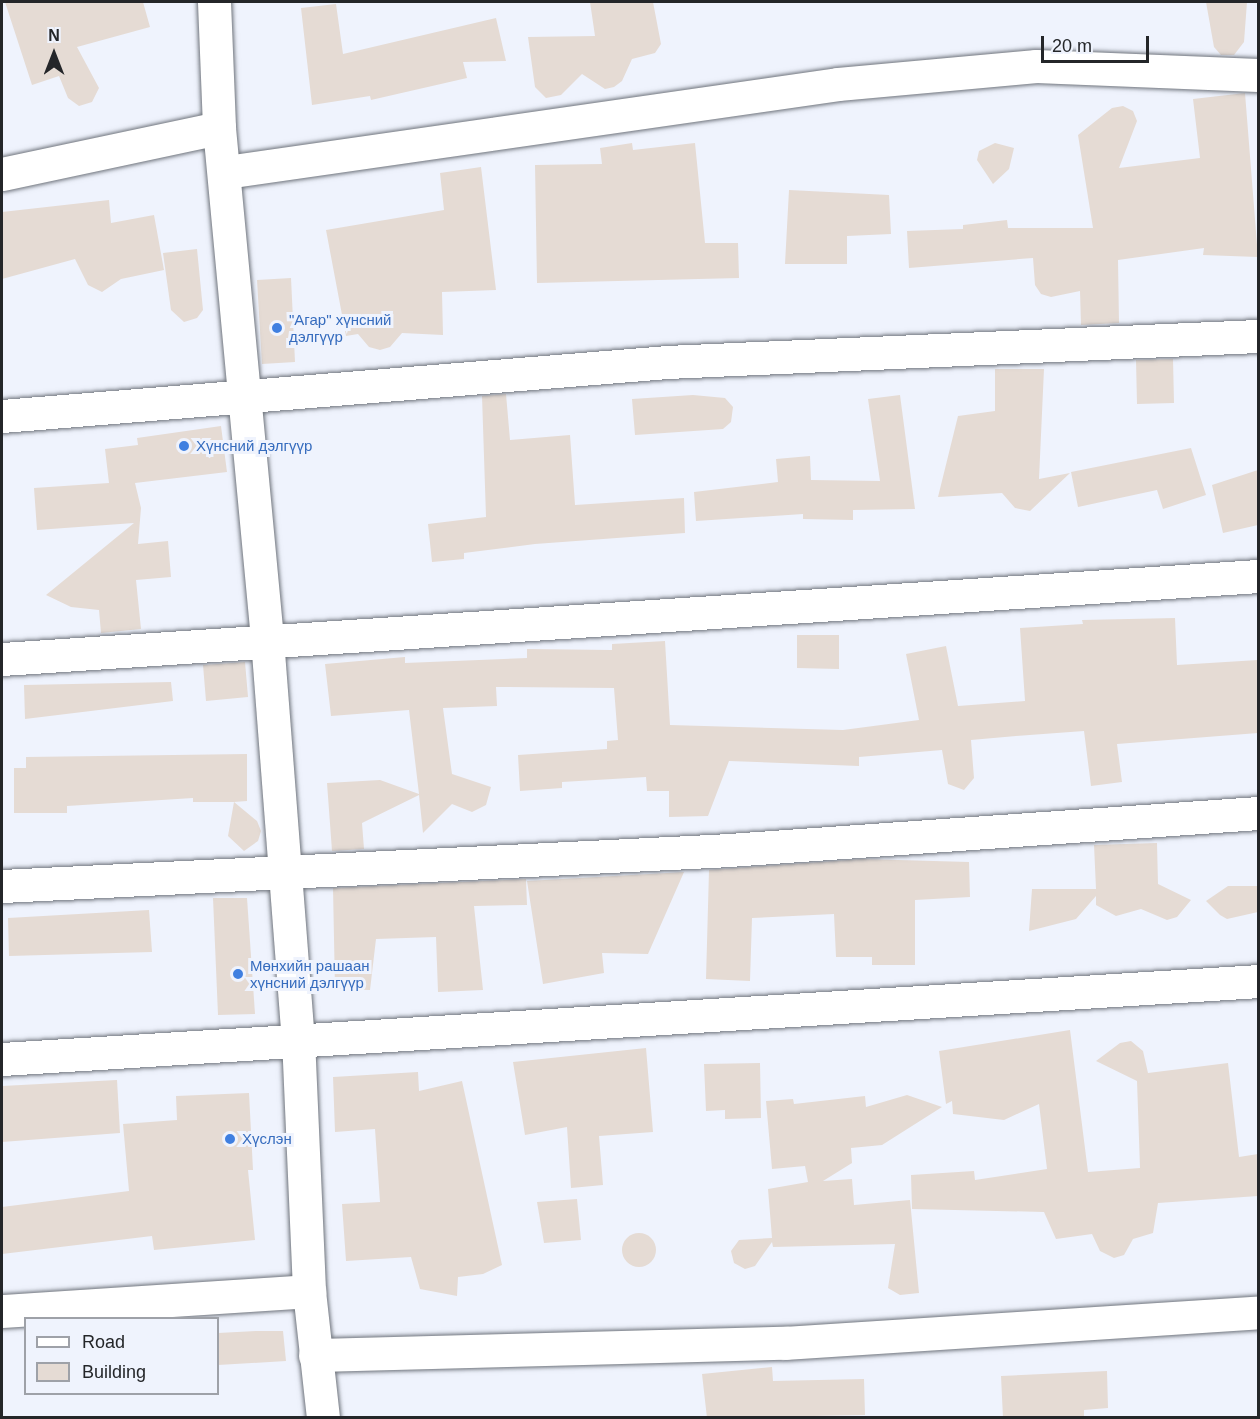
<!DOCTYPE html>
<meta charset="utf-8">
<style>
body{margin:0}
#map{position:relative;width:1260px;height:1419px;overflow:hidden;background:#eff3fd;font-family:Arial,sans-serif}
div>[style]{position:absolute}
.building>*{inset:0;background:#e5dbd4}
.round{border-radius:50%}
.roads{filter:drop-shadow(0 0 2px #70757d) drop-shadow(0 0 2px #70757d)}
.minor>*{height:33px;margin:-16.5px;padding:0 16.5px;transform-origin:16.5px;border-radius:16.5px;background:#fff}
.dots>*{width:16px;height:16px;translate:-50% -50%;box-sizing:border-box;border:3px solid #eff3fd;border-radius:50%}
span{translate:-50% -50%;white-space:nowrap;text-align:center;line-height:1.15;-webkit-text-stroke:6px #eff3fd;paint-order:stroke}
.shop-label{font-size:15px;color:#366cbe}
.left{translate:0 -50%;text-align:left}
.frame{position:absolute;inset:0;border:3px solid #242629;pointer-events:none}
.legend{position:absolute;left:24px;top:1317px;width:195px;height:78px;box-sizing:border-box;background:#eff3fd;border:2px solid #9ea1a8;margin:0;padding:8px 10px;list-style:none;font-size:18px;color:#242629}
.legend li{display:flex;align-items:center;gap:12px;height:30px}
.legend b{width:30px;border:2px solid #9ea1a8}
.north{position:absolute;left:24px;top:24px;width:60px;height:60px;-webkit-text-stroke:4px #eff3fd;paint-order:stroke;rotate:0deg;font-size:16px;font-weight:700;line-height:24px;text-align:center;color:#242629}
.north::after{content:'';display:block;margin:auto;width:21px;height:27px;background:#242629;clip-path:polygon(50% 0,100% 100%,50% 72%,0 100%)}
.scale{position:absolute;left:1041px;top:36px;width:108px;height:27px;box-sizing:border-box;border:3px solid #242629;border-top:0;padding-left:8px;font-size:18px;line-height:21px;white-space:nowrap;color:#242629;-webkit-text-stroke:4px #eff3fd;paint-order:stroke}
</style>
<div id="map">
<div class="building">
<i style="clip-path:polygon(5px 2px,143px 2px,150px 27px,77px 47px,99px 88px,92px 102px,79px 106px,68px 98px,59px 76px,32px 85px)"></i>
<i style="clip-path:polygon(590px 2px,653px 2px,661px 44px,655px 53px,632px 59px,622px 81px,614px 87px,605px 89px,582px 74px,561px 95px,546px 98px,535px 87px,528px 37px,595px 36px)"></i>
<i style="clip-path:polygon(1206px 2px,1247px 2px,1244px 42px,1234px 55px,1221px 55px,1214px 47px)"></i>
<i style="clip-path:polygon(336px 4px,343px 54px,496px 18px,506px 61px,463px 62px,467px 78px,371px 100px,370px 96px,312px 105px,301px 8px)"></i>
<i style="clip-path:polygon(1245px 93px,1258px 257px,1203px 255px,1204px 248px,1118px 260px,1119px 323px,1081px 325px,1080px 291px,1051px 297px,1041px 294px,1035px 285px,1033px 258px,909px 268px,907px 231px,963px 229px,963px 225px,1007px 220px,1008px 228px,1093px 228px,1078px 135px,1112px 108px,1123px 106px,1133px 111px,1137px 121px,1119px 168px,1200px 158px,1193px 99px)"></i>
<i style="clip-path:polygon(632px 143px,633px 150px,695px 143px,705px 243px,738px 243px,739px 278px,537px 283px,535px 165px,602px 164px,600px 148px)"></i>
<i style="clip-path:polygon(995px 143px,1014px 148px,1009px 169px,993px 184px,977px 160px,979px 151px)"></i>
<i style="clip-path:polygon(481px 167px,496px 290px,442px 292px,443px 335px,402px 333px,390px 347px,380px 350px,369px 347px,358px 334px,346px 336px,326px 230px,444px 210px,440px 173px)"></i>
<i style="clip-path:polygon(789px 190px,889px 195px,891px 234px,847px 236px,847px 264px,785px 264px)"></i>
<i style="clip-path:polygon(109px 200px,111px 223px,154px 215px,164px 270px,121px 279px,102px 292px,88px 285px,75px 259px,2px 279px,2px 212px)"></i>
<i style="clip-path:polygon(197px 249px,203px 310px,197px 318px,184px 322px,171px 310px,163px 253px)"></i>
<i style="clip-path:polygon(291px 278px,295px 362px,262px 364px,257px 280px)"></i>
<i style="clip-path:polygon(1173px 359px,1174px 403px,1137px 404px,1136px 360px)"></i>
<i style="clip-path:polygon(995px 369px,1044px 369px,1039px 479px,1070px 473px,1030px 511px,1015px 508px,1002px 493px,938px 497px,958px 416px,995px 411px)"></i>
<i style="clip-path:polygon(506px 394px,510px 440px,570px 435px,575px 505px,684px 498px,685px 533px,535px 544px,464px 553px,464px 559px,432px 562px,428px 524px,486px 517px,482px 396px)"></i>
<i style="clip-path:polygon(693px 395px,725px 398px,733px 407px,731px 422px,723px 429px,635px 435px,632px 399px)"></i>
<i style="clip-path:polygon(900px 395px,915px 509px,853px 510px,853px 520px,803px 519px,803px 514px,696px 521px,694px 492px,778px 482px,776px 459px,810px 456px,811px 480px,880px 481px,868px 399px)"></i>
<i style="clip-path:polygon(221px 426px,227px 472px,135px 483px,141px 508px,138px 544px,168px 541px,171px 577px,136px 580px,141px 629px,101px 633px,99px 610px,71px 607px,46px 595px,134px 523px,37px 530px,34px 488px,109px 483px,105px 449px,138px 445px,137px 438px)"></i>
<i style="clip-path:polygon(1191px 448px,1206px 495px,1163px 509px,1157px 490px,1078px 507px,1071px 472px)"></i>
<i style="clip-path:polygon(1258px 470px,1258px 525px,1223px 533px,1212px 485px)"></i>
<i style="clip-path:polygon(1175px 618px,1177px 665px,1258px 660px,1258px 733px,1117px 744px,1122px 782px,1091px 786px,1084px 731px,1016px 736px,971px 740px,974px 778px,964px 790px,948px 784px,942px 750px,859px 757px,859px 766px,729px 761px,708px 816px,669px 817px,669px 791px,647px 791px,646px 777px,562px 782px,562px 788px,520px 791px,518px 755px,607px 749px,607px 741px,618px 740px,614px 688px,496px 687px,497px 706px,443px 708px,452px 774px,491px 787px,486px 805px,472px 812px,452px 804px,423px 833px,419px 795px,362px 823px,364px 849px,332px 851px,327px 783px,380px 780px,419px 794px,409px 710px,331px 716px,325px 664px,405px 657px,405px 663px,527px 658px,527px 649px,612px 650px,612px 644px,665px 641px,670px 725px,843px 730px,919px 720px,906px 654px,946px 646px,958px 706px,1025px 701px,1020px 628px,1083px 624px,1082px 620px)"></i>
<i style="clip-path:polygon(797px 635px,839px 635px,839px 669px,797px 668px)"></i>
<i style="clip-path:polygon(245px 662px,248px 697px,206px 701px,203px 665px)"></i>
<i style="clip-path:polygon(171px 682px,173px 701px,25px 719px,24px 685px)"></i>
<i style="clip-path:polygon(247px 754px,247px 801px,234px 802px,257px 821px,261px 831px,258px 841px,244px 851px,228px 836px,234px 802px,193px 802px,193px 798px,67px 806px,67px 813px,14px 813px,14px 768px,26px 768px,26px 757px)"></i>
<i style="clip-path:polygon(1157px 843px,1158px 884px,1191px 900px,1177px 917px,1167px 920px,1141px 909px,1116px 916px,1096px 905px,1096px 896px,1076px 919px,1029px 931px,1032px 889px,1096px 889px,1094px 845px)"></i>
<i style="clip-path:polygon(863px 859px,969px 862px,970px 897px,915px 900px,915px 965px,872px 965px,872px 957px,836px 957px,834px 914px,752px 918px,750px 981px,706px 979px,709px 870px)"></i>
<i style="clip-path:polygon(684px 872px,648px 954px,602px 953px,604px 973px,543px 984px,527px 881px)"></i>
<i style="clip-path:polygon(526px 879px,527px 905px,474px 906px,483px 990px,438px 992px,436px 937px,376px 939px,370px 990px,335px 989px,333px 888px)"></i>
<i style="clip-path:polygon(1228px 886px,1258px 886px,1258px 912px,1227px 919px,1220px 915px,1206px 901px)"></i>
<i style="clip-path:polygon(213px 898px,247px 898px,255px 1014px,218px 1015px)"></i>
<i style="clip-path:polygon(149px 910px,152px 952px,9px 956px,8px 918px)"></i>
<i style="clip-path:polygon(1070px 1030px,1088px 1172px,1140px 1168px,1137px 1081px,1096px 1061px,1120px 1043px,1131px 1041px,1143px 1051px,1148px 1073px,1228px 1063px,1239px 1157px,1258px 1154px,1258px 1196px,1158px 1203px,1153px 1233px,1133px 1239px,1124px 1255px,1114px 1258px,1100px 1251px,1092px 1234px,1056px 1239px,1044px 1212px,912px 1209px,911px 1175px,974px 1171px,975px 1180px,1047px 1169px,1039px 1104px,1004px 1120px,953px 1114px,952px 1101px,946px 1104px,939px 1051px)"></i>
<i style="clip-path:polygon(646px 1048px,653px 1132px,599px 1136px,603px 1185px,571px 1188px,567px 1127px,525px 1135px,513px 1062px)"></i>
<i style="clip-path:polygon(760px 1063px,761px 1118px,725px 1119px,725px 1110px,706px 1111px,704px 1064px)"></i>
<i style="clip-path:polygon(418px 1072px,419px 1091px,462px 1081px,502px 1265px,483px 1274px,458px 1277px,457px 1296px,420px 1289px,411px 1257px,346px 1261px,342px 1204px,380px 1202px,375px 1129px,335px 1132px,333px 1077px)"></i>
<i style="clip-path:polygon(117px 1080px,120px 1133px,2px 1142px,2px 1086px)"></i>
<i style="clip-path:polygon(249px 1093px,253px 1170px,248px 1170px,255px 1240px,154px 1250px,152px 1236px,2px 1254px,2px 1207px,129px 1191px,123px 1124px,177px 1120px,176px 1096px)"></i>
<i style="clip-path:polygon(907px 1095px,942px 1107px,882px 1145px,851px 1148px,852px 1163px,823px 1181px,852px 1179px,854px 1205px,910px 1200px,919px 1293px,900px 1295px,888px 1288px,895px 1244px,773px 1247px,772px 1242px,755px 1266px,745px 1269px,734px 1263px,731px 1251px,739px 1240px,772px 1238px,768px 1189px,808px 1182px,805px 1166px,772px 1169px,766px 1101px,793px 1099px,794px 1104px,865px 1096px,866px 1107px)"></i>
<i style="clip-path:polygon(577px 1199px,581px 1240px,544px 1243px,537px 1202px)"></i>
<i class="round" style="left:622px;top:1233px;width:34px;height:34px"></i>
<i style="clip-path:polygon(256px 1331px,283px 1331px,286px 1361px,218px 1365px,218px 1333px)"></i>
<i style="clip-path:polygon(772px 1367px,773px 1381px,864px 1379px,865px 1415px,707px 1418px,702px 1374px)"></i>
<i style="clip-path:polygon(1107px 1371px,1108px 1408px,1084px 1410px,1084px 1418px,1003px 1418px,1001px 1376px)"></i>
</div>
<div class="roads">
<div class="minor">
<i style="left:214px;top:2px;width:126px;rotate:87.7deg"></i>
<i style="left:219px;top:128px;width:513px;rotate:84.63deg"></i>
<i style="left:267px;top:639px;width:400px;rotate:85.6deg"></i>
<i style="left:298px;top:1038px;width:253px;rotate:87.5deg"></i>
<i style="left:309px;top:1291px;width:128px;rotate:83.7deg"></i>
<i style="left:226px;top:172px;width:618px;rotate:-8.18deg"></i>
<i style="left:838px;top:84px;width:199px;rotate:-5.2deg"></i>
<i style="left:1036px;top:66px;width:222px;rotate:2.3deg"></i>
<i style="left:2px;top:174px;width:222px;rotate:-12deg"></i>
<i style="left:2px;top:416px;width:667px;rotate:-4.64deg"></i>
<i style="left:667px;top:362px;width:592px;rotate:-2.52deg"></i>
<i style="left:2px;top:659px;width:1259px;rotate:-3.78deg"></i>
<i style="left:2px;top:886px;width:728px;rotate:-2.83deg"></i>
<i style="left:729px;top:850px;width:530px;rotate:-4deg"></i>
<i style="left:2px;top:1059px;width:1258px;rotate:-3.55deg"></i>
<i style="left:2px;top:1311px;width:308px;rotate:-3.7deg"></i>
<i style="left:315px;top:1355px;width:470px;rotate:-1.5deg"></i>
<i style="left:785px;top:1343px;width:474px;rotate:-3.7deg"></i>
</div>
</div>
<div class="dots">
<i style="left:277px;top:328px;background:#3f7fe0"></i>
<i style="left:184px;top:446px;background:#3f7fe0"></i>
<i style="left:238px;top:974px;background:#3f7fe0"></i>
<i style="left:230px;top:1139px;background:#3f7fe0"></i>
</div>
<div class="shop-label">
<span class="left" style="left:289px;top:328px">"Агар" хүнсний<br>дэлгүүр</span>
<span class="left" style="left:196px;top:446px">Хүнсний дэлгүүр</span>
<span class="left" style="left:250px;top:974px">Мөнхийн рашаан<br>хүнсний дэлгүүр</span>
<span class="left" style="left:242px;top:1139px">Хүслэн</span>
</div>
<div class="frame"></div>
<ul class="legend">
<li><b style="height:8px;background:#fff"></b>Road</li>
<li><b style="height:16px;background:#e5dbd4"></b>Building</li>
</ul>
<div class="north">N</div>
<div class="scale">20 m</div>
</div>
